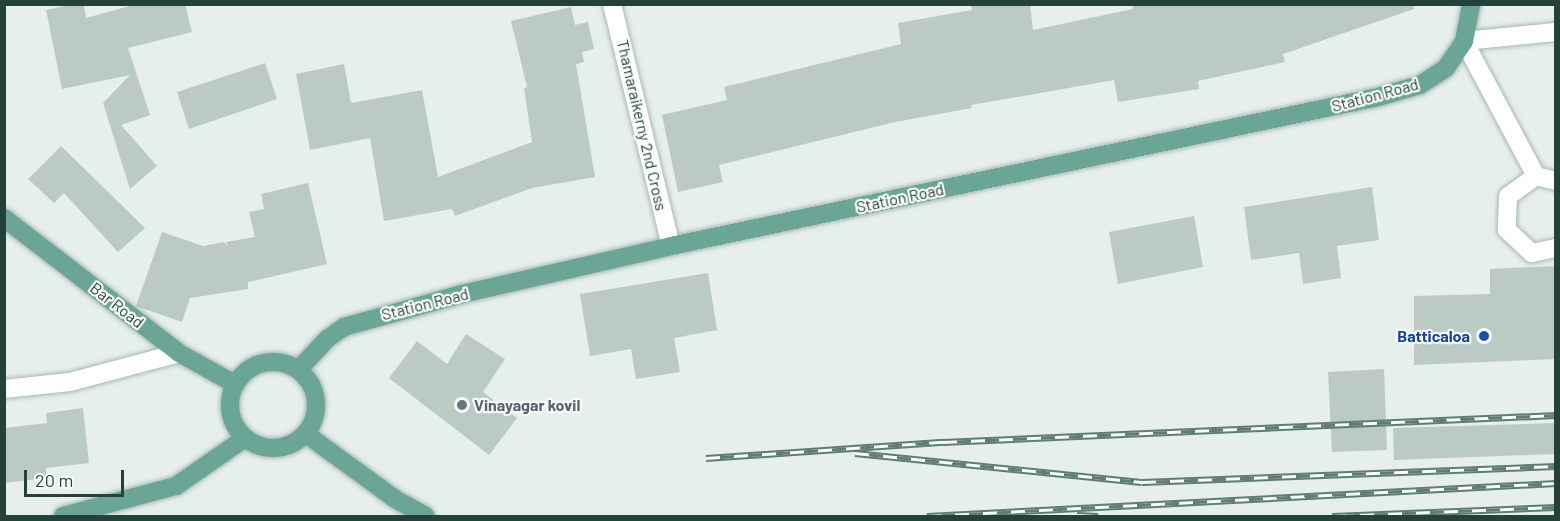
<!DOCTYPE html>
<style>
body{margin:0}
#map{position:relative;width:1560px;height:521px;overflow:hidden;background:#e6efeb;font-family:Barlow,sans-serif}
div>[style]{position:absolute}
.building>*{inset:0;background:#bbcac4}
.roads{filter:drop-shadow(0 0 2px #a8b8b2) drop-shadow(0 0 2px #a8b8b2)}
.minor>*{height:18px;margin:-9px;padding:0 9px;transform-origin:9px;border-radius:9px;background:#fff}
.major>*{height:18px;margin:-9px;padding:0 9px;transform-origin:9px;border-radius:9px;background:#6aa596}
.major>.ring{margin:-9px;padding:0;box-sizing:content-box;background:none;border:18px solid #6aa596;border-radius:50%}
.rail>*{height:7px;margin-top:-3.5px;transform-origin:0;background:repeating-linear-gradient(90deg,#f7fbf9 0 14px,#5f7d75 0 28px);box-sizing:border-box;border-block:2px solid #5f7d75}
.dots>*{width:16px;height:16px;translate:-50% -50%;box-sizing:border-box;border:3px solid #f7fbf9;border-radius:50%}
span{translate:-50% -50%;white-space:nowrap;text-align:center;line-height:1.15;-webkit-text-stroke:4.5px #f7fbf9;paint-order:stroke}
.street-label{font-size:16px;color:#24423a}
.transit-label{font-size:16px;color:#164399;font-weight:700}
.right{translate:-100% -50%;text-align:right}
.worship-label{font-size:16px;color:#5b616d;font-weight:700}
.left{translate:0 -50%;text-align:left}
.frame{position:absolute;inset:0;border:6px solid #24423a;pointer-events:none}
.scale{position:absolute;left:24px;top:470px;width:100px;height:27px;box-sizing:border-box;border:3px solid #24423a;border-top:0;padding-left:8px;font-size:18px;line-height:21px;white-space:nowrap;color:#24423a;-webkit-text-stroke:4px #f7fbf9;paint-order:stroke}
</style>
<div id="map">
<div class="building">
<i style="clip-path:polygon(74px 4px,84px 4px,86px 18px,137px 4px,185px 4px,192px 32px,128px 48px,150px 115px,121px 125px,157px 166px,130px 189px,103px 103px,130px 75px,62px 89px,46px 10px)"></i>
<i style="clip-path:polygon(971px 4px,1030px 4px,1033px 30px,1133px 9px,1132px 4px,1413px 4px,1414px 9px,1283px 54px,1285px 62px,1198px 81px,1199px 89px,1118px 102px,1114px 80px,971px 105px,972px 108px,895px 122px,719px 165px,723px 182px,678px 192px,662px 115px,727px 100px,724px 87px,901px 44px,898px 23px,972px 10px)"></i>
<i style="clip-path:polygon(571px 7px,575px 25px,588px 22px,594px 49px,582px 52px,584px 62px,576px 64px,595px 177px,532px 188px,455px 216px,452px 209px,384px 221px,370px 138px,310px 150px,296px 74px,344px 64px,351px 103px,422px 90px,438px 177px,532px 142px,524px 88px,527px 87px,511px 21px)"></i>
<i style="clip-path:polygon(265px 63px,277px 99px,189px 129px,177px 92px)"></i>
<i style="clip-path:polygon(61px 146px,145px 228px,118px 252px,64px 193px,54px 203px,28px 179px)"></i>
<i style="clip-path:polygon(308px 183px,327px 264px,248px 282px,248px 289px,190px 298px,182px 322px,136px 306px,162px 232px,203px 246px,224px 242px,228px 247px,226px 242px,255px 237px,249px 212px,264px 209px,261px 194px)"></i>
<i style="clip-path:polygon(1372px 187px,1379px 240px,1337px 246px,1341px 278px,1303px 284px,1299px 253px,1251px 260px,1244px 207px)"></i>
<i style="clip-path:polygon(1194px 216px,1203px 267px,1118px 284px,1109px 232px)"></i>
<i style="clip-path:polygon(1556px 266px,1556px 359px,1414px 365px,1414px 296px,1490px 294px,1490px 269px)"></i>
<i style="clip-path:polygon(708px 273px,717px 330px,674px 338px,680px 372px,636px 379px,631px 349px,590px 356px,580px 294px)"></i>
<i style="clip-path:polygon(466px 334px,505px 359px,483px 392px,517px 418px,489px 455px,389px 378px,417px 341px,447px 364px)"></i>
<i style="clip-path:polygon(1384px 369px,1387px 450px,1332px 452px,1328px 372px)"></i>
<i style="clip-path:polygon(83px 408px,89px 463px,46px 468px,47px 478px,4px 483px,4px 428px,47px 423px,46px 413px)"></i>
<i style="clip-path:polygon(1556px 423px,1556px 454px,1394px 460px,1393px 428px)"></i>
</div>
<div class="roads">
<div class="minor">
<i style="left:612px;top:4px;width:249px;rotate:76.3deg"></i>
<i style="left:1536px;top:176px;width:153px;rotate:-118.1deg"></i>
<i style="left:1464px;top:41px;width:92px;rotate:-5.6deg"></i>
<i style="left:1556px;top:181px;width:21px;rotate:-166deg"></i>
<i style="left:1536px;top:176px;width:34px;rotate:144deg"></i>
<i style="left:1508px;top:196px;width:34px;rotate:92deg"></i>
<i style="left:1507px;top:230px;width:34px;rotate:43deg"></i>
<i style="left:1532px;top:253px;width:25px;rotate:-12deg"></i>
<i style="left:4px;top:389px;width:66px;rotate:-6.1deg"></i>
<i style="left:70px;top:382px;width:113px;rotate:-14.9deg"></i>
</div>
<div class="major">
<i style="left:4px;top:218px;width:221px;rotate:37.6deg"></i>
<i style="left:179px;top:353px;width:64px;rotate:29deg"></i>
<i class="ring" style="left:230px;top:362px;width:68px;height:68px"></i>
<i style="left:299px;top:369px;width:41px;rotate:-47deg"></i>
<i style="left:327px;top:339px;width:21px;rotate:-35deg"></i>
<i style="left:344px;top:327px;width:123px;rotate:-15.6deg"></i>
<i style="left:462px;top:294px;width:214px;rotate:-12.9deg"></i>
<i style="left:671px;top:246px;width:723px;rotate:-11.9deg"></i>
<i style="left:1378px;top:97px;width:44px;rotate:-15.9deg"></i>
<i style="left:1420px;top:85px;width:31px;rotate:-33deg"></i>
<i style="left:1446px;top:68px;width:32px;rotate:-56deg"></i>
<i style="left:1464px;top:41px;width:38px;rotate:-79deg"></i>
<i style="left:306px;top:434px;width:110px;rotate:36.1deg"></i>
<i style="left:395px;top:499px;width:35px;rotate:29deg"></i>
<i style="left:63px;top:516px;width:117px;rotate:-14.9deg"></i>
<i style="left:176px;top:486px;width:84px;rotate:-34.8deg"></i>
</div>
</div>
<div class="rail">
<i style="left:855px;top:453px;width:288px;rotate:5.8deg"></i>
<i style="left:1142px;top:482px;width:414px;rotate:-2.2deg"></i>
<i style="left:706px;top:458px;width:238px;rotate:-3.9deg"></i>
<i style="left:943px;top:442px;width:614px;rotate:-2.52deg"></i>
<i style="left:1077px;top:515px;width:21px;rotate:3deg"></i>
<i style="left:927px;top:516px;width:630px;rotate:-3deg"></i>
<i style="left:1332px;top:516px;width:224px;rotate:-2.3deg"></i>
</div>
<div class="dots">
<i style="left:1484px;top:336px;background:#1a4fb4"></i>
<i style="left:462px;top:405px;background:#6b7280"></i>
</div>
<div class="street-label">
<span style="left:1375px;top:95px;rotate:-15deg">Station Road</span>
<span style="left:642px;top:125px;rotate:77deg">Thamaraikerny 2nd Cross</span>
<span style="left:900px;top:198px;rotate:-12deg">Station Road</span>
<span style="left:425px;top:304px;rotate:-14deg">Station Road</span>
<span style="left:117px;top:305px;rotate:38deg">Bar Road</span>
</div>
<div class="transit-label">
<span class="right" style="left:1470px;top:336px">Batticaloa</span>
</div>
<div class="worship-label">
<span class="left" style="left:474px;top:405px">Vinayagar kovil</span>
</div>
<div class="frame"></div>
<div class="scale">20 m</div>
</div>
